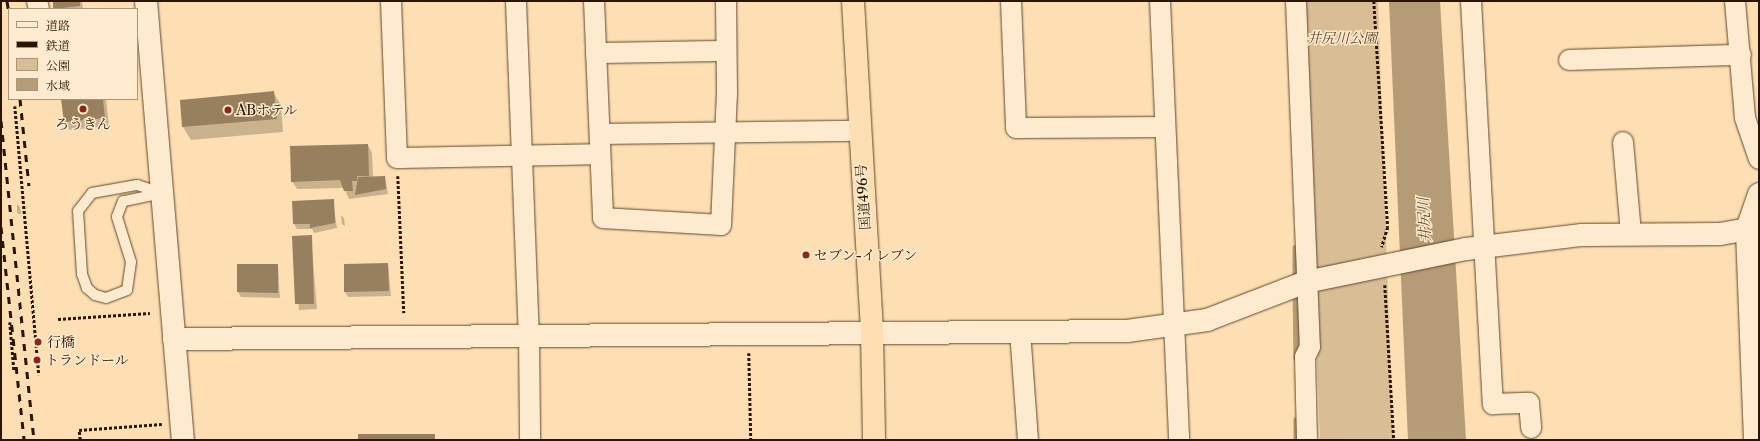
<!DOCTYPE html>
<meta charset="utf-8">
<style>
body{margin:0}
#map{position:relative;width:1760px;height:441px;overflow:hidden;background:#fddfb3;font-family:"Libre Caslon Text","Noto Serif JP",serif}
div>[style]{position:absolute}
.green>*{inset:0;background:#d9bd95}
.water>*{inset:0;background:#b59b76}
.shadow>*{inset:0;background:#0003}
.stream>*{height:5.5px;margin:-2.75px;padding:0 2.75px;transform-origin:2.75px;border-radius:2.75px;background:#b59b76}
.building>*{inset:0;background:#987f5d}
.path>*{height:2.5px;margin-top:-1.25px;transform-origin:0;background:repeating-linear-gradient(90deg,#2a1600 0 3px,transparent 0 5px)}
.roads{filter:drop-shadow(0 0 1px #5f482d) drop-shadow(0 0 1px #5f482d)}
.lane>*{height:10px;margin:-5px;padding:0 5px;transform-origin:5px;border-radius:5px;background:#feeace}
.street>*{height:20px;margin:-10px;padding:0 10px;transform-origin:10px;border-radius:10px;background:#feeace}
.secondary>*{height:22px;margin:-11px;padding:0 11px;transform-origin:11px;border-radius:11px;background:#feeace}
.highway>*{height:22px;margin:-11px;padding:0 11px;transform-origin:11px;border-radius:11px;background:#fddfb3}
.rail>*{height:3px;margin-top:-1.5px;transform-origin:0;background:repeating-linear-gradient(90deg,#2a1600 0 7px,transparent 0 14px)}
.dots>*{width:11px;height:11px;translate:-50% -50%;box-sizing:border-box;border:2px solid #feeace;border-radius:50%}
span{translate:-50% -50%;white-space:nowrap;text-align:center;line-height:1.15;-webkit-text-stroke:3px #feeace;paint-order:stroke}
.park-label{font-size:14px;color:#5f482d;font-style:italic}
.poi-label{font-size:14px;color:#2a1600}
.left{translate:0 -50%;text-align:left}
.street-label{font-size:14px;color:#2a1600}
.water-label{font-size:15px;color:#624b2f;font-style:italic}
.frame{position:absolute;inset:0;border:2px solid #2a1600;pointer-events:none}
.legend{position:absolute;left:8px;top:8px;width:130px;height:92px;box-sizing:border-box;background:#feeace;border:1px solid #a9957c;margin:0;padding:5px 7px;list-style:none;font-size:12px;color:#2a1600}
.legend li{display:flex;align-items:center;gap:8px;height:20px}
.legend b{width:20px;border:1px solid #a9957c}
</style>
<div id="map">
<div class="green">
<i style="clip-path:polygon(1303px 1px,1378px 1px,1393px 440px,1320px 440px)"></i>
</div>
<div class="water">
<i style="clip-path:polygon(1389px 1px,1440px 1px,1466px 440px,1408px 440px)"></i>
</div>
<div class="shadow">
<i style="clip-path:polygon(54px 1px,82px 1px,83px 9px,55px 9px)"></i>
<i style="clip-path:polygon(273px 92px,281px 105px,283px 132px,191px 140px,183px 127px,181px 101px)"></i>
<i style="clip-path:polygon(62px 99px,106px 99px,109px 126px,69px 130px)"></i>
<i style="clip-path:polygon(368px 145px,372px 153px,373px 178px,385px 177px,388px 194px,349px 199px,344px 188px,297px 189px,292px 181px)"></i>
<i style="clip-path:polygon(333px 200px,337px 228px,314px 233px,312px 229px,297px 229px,294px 224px)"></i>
<i style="clip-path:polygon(17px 204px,20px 207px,21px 215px,17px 213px)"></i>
<i style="clip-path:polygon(341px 215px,344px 218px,345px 226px,342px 224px)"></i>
<i style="clip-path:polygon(311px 236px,317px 309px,299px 310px,293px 237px)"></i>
<i style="clip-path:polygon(388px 264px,391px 296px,348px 297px,345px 292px)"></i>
<i style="clip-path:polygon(278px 265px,280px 298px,241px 297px,238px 292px)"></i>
</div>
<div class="stream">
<i style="left:1296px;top:248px;width:32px;rotate:90deg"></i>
<i style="left:1296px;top:290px;width:68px;rotate:89.2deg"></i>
<i style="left:1297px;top:420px;width:20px;rotate:90deg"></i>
</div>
<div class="building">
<i style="clip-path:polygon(53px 1px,80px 1px,80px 6px,53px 9px)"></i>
<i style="clip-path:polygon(274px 91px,277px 119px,182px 127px,180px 100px)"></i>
<i style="clip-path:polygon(61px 99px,103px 99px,105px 118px,64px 122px)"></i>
<i style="clip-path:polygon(368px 144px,369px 176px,357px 176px,357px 181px,352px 181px,353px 191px,344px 191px,340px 180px,291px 182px,290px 146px)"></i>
<i style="clip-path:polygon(385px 176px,386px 189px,355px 195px,358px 177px)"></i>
<i style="clip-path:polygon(334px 199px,335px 223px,310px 228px,310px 224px,293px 224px,292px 201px)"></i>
<i style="clip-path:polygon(312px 235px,314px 304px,295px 304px,292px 236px)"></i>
<i style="clip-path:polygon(388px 263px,389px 291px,344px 292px,344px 264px)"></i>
<i style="clip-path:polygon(237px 264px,278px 264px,278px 293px,237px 292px)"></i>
<i style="clip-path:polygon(358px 434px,435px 434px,435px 440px,358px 440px)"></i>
</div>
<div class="path">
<i style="left:1374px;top:1px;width:226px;rotate:86.5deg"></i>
<i style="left:1388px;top:227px;width:21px;rotate:107deg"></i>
<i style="left:15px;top:106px;width:270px;rotate:84.9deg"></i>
<i style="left:398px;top:176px;width:137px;rotate:87.5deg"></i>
<i style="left:1385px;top:285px;width:155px;rotate:86.7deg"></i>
<i style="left:58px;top:319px;width:92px;rotate:-3.7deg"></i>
<i style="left:10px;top:322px;width:48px;rotate:85.2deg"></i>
<i style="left:749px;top:353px;width:87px;rotate:88.7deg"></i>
<i style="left:80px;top:440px;width:10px;rotate:-96deg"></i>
<i style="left:79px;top:430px;width:83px;rotate:-4.1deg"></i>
</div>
<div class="roads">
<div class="lane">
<i style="left:137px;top:185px;width:26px;rotate:18deg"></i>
<i style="left:162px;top:193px;width:40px;rotate:168deg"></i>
<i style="left:123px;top:201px;width:17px;rotate:111deg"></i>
<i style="left:117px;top:217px;width:47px;rotate:72.7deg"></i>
<i style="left:131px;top:262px;width:28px;rotate:98deg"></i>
<i style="left:127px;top:290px;width:22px;rotate:159deg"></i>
<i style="left:106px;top:298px;width:11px;rotate:-165deg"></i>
<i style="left:95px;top:295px;width:11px;rotate:-139deg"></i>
<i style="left:87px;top:288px;width:15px;rotate:-110deg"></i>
<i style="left:82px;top:274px;width:63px;rotate:-93.6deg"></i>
<i style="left:78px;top:211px;width:23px;rotate:-52deg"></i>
<i style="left:92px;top:193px;width:46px;rotate:-10.1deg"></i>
</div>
<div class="street">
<i style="left:37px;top:1px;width:8px;rotate:76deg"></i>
<i style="left:391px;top:1px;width:157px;rotate:87.8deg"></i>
<i style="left:397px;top:158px;width:202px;rotate:-1.1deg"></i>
<i style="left:516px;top:1px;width:335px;rotate:87.8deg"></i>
<i style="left:529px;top:336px;width:104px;rotate:89.4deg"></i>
<i style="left:594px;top:1px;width:217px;rotate:87.6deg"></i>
<i style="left:603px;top:218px;width:118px;rotate:3.4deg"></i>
<i style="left:721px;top:225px;width:131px;rotate:-87.4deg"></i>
<i style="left:727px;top:94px;width:93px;rotate:-90.6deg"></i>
<i style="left:1011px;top:1px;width:127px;rotate:87.7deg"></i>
<i style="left:1016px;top:128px;width:149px;rotate:-0.4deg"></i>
<i style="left:1160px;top:1px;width:439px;rotate:87.5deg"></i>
<i style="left:1296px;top:1px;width:346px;rotate:87.7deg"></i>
<i style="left:1310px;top:347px;width:11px;rotate:117deg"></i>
<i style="left:1305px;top:357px;width:83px;rotate:88.6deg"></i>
<i style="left:1471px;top:1px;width:404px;rotate:86.9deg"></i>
<i style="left:1493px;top:404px;width:36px;rotate:-2deg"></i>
<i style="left:1529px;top:403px;width:25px;rotate:85deg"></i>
<i style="left:1735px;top:1px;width:117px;rotate:85.1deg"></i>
<i style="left:1745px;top:118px;width:43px;rotate:71.1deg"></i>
<i style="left:596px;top:53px;width:128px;rotate:-0.9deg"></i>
<i style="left:1569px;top:60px;width:172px;rotate:-1.7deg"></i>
<i style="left:600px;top:134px;width:259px;rotate:-0.7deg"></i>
<i style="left:1623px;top:142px;width:92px;rotate:85deg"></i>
<i style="left:1020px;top:331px;width:109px;rotate:85.8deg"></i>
</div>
<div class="secondary">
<i style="left:146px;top:1px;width:441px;rotate:85.2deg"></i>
<i style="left:174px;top:339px;width:953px;rotate:-0.48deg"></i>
<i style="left:1127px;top:331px;width:81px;rotate:-7.8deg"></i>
<i style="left:1207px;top:320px;width:106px;rotate:-21deg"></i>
<i style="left:1306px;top:282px;width:163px;rotate:-11.7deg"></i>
<i style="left:1466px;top:249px;width:117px;rotate:-6.9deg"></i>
<i style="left:1582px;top:235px;width:138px;rotate:-0.4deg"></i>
<i style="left:1720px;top:234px;width:27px;rotate:-10deg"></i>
<i style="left:1755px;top:440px;width:211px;rotate:-92.2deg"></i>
<i style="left:1747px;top:229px;width:37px;rotate:-71deg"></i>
</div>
<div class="highway">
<i style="left:853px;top:1px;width:333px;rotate:86.7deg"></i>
<i style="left:872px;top:333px;width:107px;rotate:88.9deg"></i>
</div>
</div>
<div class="rail">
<i style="left:7px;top:1px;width:13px;rotate:81deg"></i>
<i style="left:20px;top:99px;width:87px;rotate:84.1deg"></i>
<i style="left:1px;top:121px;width:321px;rotate:84.1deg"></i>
<i style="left:1px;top:227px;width:214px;rotate:83.8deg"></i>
</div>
<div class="dots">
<i style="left:83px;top:109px;background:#8f2418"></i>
<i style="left:228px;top:110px;background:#8f2418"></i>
<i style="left:806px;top:255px;background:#8f2418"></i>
<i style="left:38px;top:342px;background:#8f2418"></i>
<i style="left:37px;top:360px;background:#8f2418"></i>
</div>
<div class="park-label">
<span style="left:1342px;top:38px">井尻川公園</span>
</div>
<div class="poi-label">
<span class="left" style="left:236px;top:110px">ABホテル</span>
<span style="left:83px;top:124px">ろうきん</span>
<span class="left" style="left:814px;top:255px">セブン-イレブン</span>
<span class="left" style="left:47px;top:342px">行橋</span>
<span class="left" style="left:45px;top:360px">トランドール</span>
</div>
<div class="street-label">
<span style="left:863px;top:197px;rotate:-94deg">国道496号</span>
</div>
<div class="water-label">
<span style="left:1424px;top:220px;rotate:-93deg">井尻川</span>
</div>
<div class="frame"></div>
<ul class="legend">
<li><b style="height:5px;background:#feeace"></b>道路</li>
<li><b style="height:5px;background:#2a1600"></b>鉄道</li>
<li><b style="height:11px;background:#d9bd95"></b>公園</li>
<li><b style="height:11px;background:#b59b76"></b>水域</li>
</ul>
</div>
